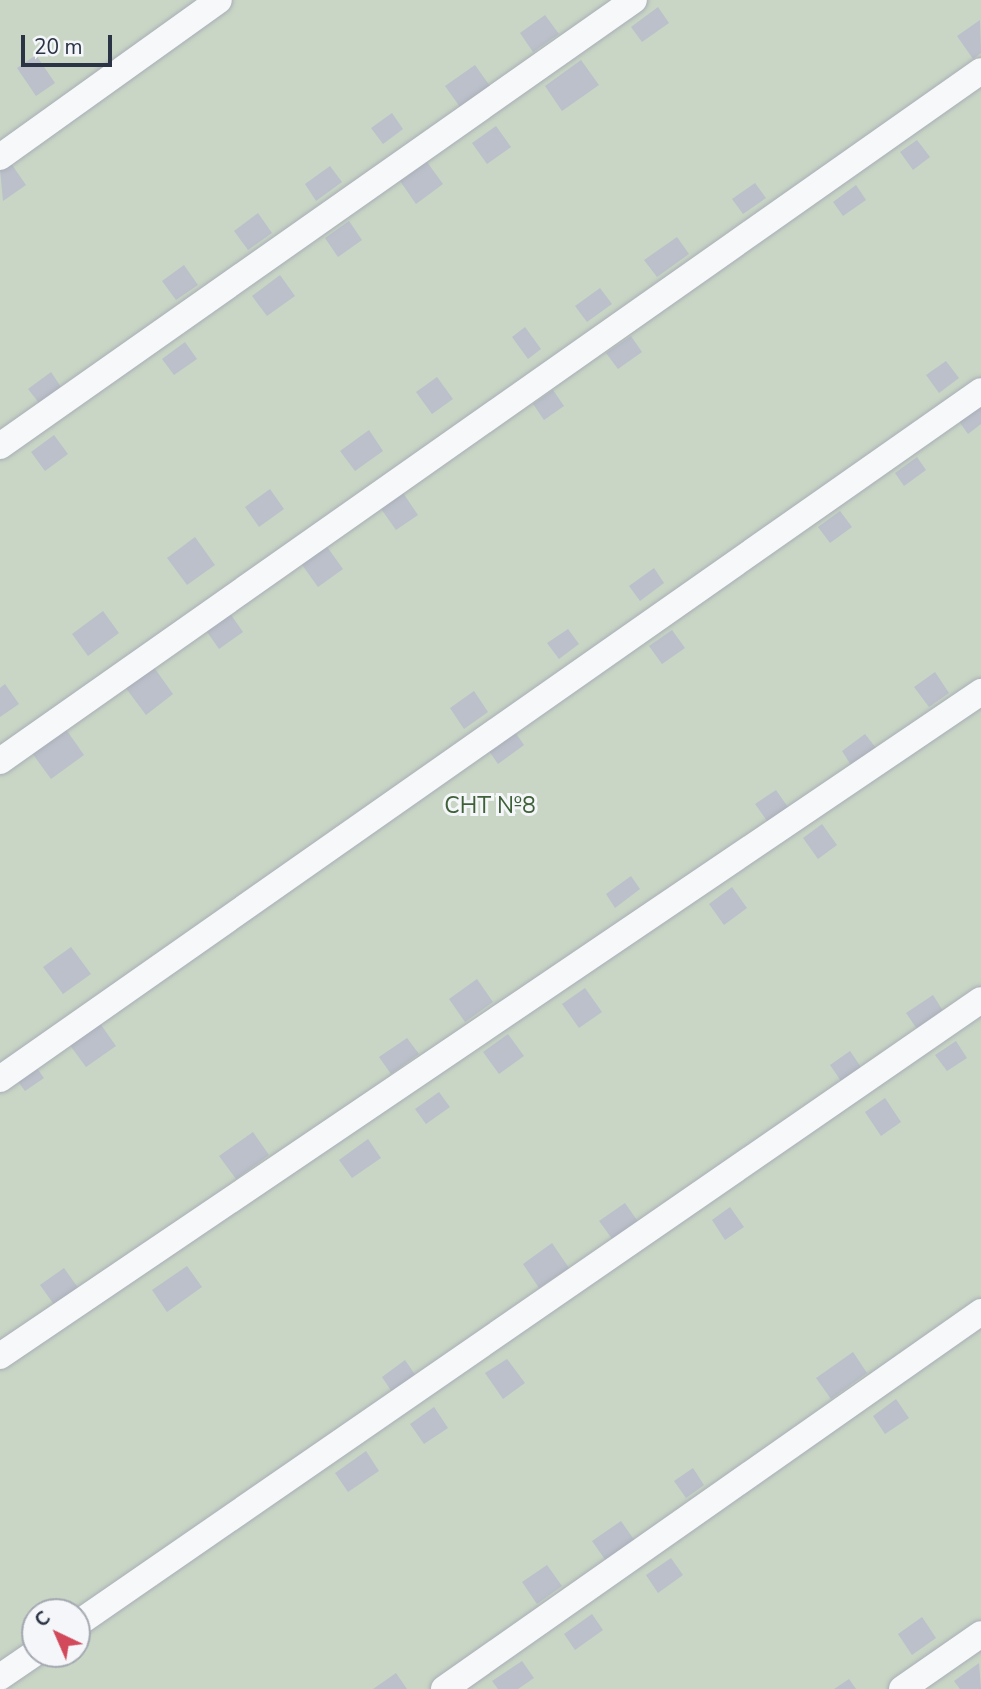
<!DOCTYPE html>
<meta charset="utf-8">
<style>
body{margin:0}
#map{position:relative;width:981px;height:1689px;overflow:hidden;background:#e4e7ec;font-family:"Nunito Sans",sans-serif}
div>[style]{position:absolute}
.green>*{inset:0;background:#c9d6c5}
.building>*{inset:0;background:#bbc0ca}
.roads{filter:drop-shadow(0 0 2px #a9aeb7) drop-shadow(0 0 2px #a9aeb7)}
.minor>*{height:26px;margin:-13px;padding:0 13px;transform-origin:13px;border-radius:13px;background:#f7f8fa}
span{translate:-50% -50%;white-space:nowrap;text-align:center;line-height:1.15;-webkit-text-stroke:6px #f4f6f9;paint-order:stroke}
.park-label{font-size:23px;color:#3f6138}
.north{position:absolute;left:21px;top:1598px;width:70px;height:70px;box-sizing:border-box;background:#f4f6f9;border:2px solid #a4a8b1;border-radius:50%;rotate:316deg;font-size:19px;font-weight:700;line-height:28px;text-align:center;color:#2b3445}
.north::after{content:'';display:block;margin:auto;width:24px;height:32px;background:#d1495b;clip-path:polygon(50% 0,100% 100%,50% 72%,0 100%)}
.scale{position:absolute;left:21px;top:35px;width:91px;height:32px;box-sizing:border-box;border:4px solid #2b3445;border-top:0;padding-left:9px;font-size:21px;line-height:24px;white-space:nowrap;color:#2b3445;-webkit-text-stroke:5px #f4f6f9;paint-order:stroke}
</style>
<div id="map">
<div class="green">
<i style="clip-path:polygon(evenodd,0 0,981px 0,981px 1689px,0 1689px,0 0,35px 1612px,77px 1612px,77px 1654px,35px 1654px,35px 1612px)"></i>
</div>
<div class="building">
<i style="clip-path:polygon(658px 7px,669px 23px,642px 42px,631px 27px)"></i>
<i style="clip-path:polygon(545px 15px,559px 34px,533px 52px,520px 33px)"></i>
<i style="clip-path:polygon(980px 20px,981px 53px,973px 59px,957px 36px)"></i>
<i style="clip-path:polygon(36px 55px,55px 83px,36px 96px,17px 68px)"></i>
<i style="clip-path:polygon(581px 60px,599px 85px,562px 111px,545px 86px)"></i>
<i style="clip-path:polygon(475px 65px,490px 86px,460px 107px,445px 86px)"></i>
<i style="clip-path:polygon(392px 113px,403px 129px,383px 144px,371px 128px)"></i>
<i style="clip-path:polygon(496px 126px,511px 147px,487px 164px,472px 143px)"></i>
<i style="clip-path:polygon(917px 140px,930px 157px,913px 170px,900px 152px)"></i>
<i style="clip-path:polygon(10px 162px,26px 185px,3px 201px,0 169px)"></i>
<i style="clip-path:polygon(427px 162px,443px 184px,416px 204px,400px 181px)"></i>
<i style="clip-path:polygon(330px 166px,342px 182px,316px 201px,305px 184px)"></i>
<i style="clip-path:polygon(755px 183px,766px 198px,743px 214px,732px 199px)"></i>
<i style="clip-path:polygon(856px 185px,866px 200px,843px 216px,833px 202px)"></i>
<i style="clip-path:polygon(258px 213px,272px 233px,248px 250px,234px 231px)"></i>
<i style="clip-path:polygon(349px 221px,362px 240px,338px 257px,325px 238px)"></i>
<i style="clip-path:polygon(677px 237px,689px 254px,657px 277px,644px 260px)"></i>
<i style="clip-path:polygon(184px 265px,198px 285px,176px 300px,162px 281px)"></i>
<i style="clip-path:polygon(280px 275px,295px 296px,267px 316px,252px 296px)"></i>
<i style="clip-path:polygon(600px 288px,612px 304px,587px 322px,575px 306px)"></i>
<i style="clip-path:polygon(525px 327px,541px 349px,528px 359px,512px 337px)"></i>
<i style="clip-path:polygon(631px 336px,642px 352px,618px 369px,606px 353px)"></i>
<i style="clip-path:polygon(185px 342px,197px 359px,174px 375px,162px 359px)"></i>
<i style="clip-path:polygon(946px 361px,959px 378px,939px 393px,926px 375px)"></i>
<i style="clip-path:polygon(51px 372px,61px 387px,39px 403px,28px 389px)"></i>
<i style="clip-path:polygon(437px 377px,453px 399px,432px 414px,416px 392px)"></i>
<i style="clip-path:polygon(553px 390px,564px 406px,544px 420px,533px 404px)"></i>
<i style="clip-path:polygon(981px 403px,981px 424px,968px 434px,958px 420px)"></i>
<i style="clip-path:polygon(369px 430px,383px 451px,355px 471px,340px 451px)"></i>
<i style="clip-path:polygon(54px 435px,68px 454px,45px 471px,31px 452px)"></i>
<i style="clip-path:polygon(917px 457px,926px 470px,904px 486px,895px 473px)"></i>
<i style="clip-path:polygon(270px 489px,284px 509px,259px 527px,245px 507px)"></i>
<i style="clip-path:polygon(401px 490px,418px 515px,396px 530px,379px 506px)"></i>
<i style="clip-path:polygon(840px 511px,852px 527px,830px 543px,818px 527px)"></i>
<i style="clip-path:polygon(195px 537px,215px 565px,187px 585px,167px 558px)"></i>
<i style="clip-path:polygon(325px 544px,343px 569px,318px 587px,300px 562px)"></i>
<i style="clip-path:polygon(654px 568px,664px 583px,640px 601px,629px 586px)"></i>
<i style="clip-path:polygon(103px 611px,119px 633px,88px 656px,72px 634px)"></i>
<i style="clip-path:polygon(229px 612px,243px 632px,219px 649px,205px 629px)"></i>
<i style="clip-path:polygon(568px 629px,579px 644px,559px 659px,547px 643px)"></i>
<i style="clip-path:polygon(672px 630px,685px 648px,662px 664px,649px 646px)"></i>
<i style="clip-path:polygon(153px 666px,173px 694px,146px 715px,125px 687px)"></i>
<i style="clip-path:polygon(935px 672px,949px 693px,929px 707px,914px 687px)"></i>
<i style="clip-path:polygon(5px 684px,19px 704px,0 717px,0 688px)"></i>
<i style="clip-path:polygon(474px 691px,488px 712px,464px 729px,450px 708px)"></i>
<i style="clip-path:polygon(63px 725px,84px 755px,51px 779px,29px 749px)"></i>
<i style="clip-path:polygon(515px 732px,524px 745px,498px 764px,489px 751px)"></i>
<i style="clip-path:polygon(865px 734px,876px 748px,851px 765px,842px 751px)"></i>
<i style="clip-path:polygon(776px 790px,790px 810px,770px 825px,755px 804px)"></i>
<i style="clip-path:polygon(822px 824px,837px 845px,818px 859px,803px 838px)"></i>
<i style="clip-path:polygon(631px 876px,640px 889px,615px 908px,606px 894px)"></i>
<i style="clip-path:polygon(732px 887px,747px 908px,724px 925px,709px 904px)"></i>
<i style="clip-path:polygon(71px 947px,91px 974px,63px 994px,43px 967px)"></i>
<i style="clip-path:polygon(477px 979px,493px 1002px,465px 1022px,449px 999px)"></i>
<i style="clip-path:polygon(585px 988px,602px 1012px,579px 1028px,562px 1004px)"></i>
<i style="clip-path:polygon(933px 995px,945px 1014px,919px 1032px,906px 1013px)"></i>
<i style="clip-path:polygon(99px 1022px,116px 1046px,86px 1067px,69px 1044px)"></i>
<i style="clip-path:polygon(508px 1034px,524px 1056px,499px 1074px,483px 1052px)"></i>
<i style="clip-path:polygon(407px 1038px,419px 1054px,391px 1074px,379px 1057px)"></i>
<i style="clip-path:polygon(956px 1041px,967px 1058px,947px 1071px,935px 1055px)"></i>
<i style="clip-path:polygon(850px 1051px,863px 1070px,843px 1084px,830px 1065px)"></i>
<i style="clip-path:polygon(33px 1063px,44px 1078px,25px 1091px,14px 1076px)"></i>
<i style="clip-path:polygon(439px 1092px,450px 1107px,426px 1124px,415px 1109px)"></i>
<i style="clip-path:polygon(885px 1098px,901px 1122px,881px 1136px,865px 1112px)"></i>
<i style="clip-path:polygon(253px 1132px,269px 1155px,236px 1179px,219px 1156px)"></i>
<i style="clip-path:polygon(368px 1139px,381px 1158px,352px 1178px,339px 1160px)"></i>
<i style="clip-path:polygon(625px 1203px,639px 1223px,613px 1240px,599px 1221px)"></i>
<i style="clip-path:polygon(730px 1207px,744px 1227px,725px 1240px,712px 1220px)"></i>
<i style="clip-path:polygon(552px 1243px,569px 1268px,539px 1288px,523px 1264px)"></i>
<i style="clip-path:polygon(187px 1266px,202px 1287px,167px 1312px,152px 1290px)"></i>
<i style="clip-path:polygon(64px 1268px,79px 1289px,55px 1306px,40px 1285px)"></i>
<i style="clip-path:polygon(853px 1352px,867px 1373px,831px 1399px,816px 1378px)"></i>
<i style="clip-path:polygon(507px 1359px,525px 1383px,503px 1399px,485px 1373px)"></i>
<i style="clip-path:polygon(405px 1360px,418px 1379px,394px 1395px,382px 1377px)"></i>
<i style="clip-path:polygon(896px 1399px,909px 1418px,885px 1434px,873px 1416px)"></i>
<i style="clip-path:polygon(434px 1407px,448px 1428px,424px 1444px,410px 1424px)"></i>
<i style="clip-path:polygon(366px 1451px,379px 1471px,348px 1492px,335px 1473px)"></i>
<i style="clip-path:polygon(693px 1468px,704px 1485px,686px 1498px,674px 1481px)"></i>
<i style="clip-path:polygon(621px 1521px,635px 1541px,606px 1561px,592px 1541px)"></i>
<i style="clip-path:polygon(671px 1558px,683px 1575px,658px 1593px,646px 1575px)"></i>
<i style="clip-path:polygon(547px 1565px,562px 1586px,537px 1604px,522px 1582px)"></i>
<i style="clip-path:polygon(592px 1614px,603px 1630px,575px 1650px,564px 1634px)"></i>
<i style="clip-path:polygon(922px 1617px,936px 1638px,912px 1655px,898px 1634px)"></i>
<i style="clip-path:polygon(522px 1661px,534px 1678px,518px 1689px,498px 1689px,492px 1681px)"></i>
<i style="clip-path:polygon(979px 1663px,981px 1689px,960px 1689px,954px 1681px)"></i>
<i style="clip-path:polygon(396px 1673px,407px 1689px,373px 1689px)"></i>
<i style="clip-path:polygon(849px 1679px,856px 1689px,834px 1689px)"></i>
</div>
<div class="roads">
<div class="minor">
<i style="left:0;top:157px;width:269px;rotate:-35.6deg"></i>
<i style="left:0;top:446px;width:775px;rotate:-35.13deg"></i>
<i style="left:0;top:761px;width:1199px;rotate:-35.12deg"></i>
<i style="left:0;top:1079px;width:1198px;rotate:-35.04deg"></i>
<i style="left:0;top:1356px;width:1185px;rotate:-34.09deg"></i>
<i style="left:77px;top:1624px;width:1098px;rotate:-34.62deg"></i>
<i style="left:0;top:1677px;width:42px;rotate:-34.4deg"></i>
<i style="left:444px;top:1689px;width:656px;rotate:-35.07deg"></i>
<i style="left:902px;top:1689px;width:96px;rotate:-34.8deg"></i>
</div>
</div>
<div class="park-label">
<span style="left:490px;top:806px">СНТ №8</span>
</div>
<div class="north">С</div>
<div class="scale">20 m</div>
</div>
